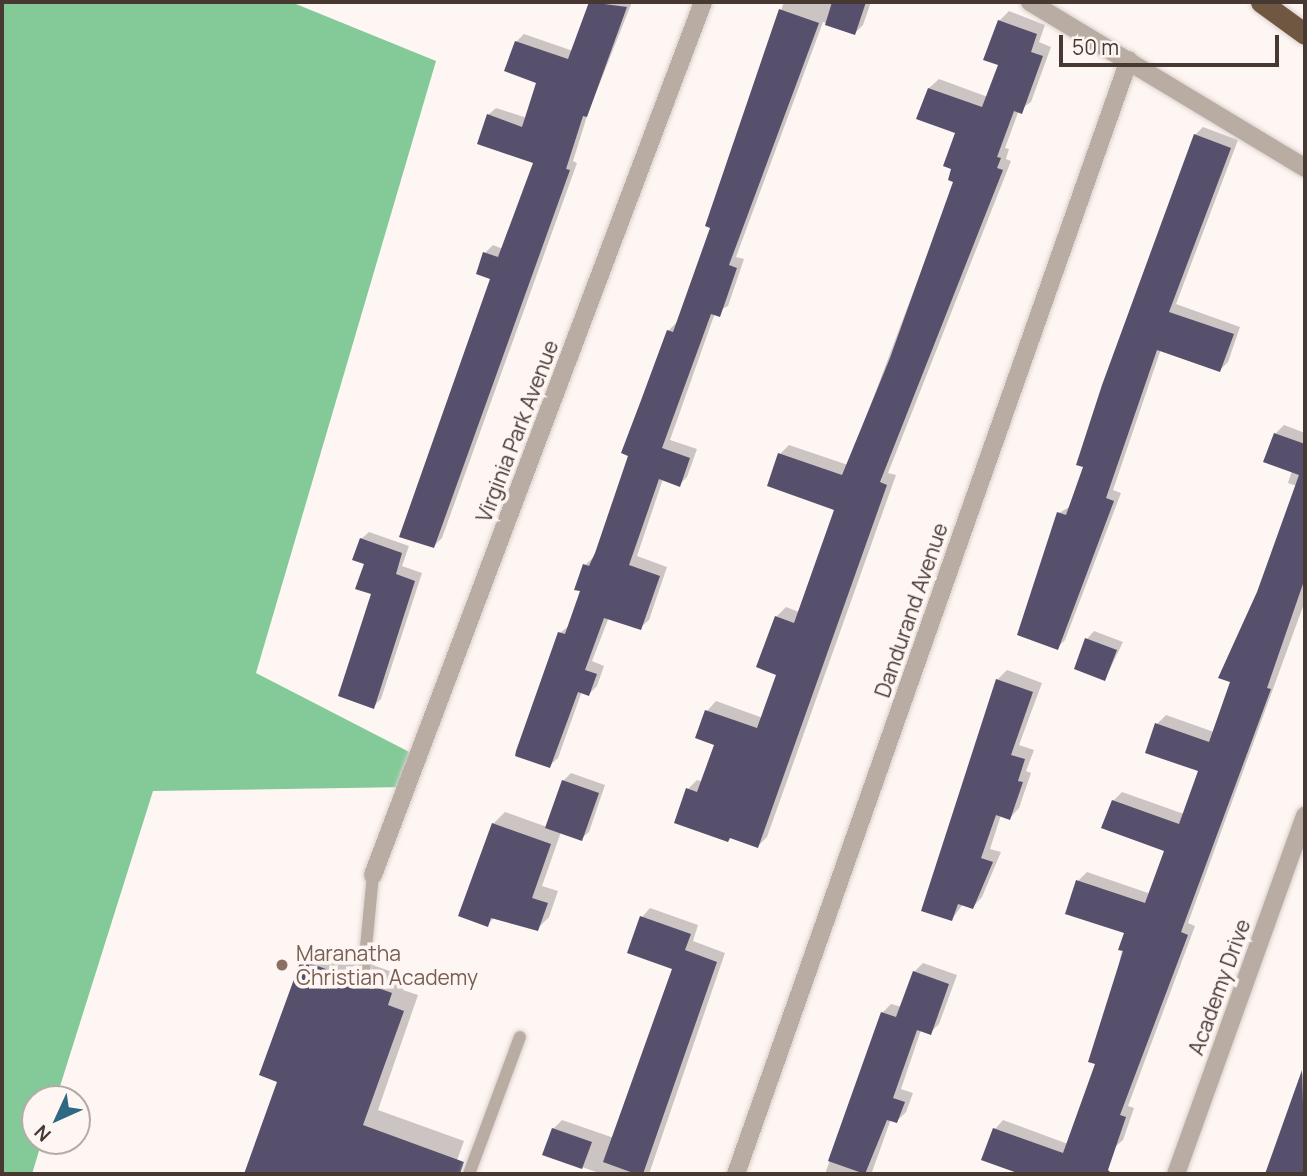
<!DOCTYPE html>
<style>
body{margin:0}
#map{position:relative;width:1307px;height:1176px;overflow:hidden;background:#fef6f3;font-family:Manrope,sans-serif}
div>[style]{position:absolute}
.forest>*{inset:0;background:#83ca98}
.shadow>*{inset:0;background:#0003}
.building>*{inset:0;background:#57506d}
.roads{filter:drop-shadow(0 0 2px #d9d0cc) drop-shadow(0 0 2px #d9d0cc)}
.lane>*{height:12px;margin:-6px;padding:0 6px;transform-origin:6px;border-radius:6px;background:#b9aca2}
.street>*{height:18px;margin:-9px;padding:0 9px;transform-origin:9px;border-radius:9px;background:#b9aca2}
.highway>*{height:21px;margin:-10.5px;padding:0 10.5px;transform-origin:10.5px;border-radius:10.5px;background:#705742}
.dots>*{width:19px;height:19px;translate:-50% -50%;box-sizing:border-box;border:4px solid #fef6f3;border-radius:50%}
span{translate:-50% -50%;white-space:nowrap;text-align:center;line-height:1.15;-webkit-text-stroke:7px #fef6f3;paint-order:stroke}
.street-label{font-size:21px;color:#473832}
.education-label{font-size:21px;color:#785e54}
.left{translate:0 -50%;text-align:left}
.frame{position:absolute;inset:0;border:4px solid #473832;pointer-events:none}
.north{position:absolute;left:21px;top:1085px;width:70px;height:70px;box-sizing:border-box;background:#fef6f3;border:2px solid #b5aaa6;border-radius:50%;rotate:225deg;font-size:19px;font-weight:700;line-height:28px;text-align:center;color:#473832}
.north::after{content:'';display:block;margin:auto;width:24px;height:32px;background:#2f6882;clip-path:polygon(50% 0,100% 100%,50% 72%,0 100%)}
.scale{position:absolute;left:1059px;top:35px;width:220px;height:32px;box-sizing:border-box;border:4px solid #473832;border-top:0;padding-left:9px;font-size:21px;line-height:24px;white-space:nowrap;color:#473832;-webkit-text-stroke:5px #fef6f3;paint-order:stroke}
</style>
<div id="map">
<div class="forest">
<i style="clip-path:polygon(2px 2px,291px 2px,436px 61px,256px 673px,419px 757px,407px 787px,153px 791px,56px 1099px,35px 1099px,35px 1141px,42px 1141px,32px 1174px,2px 1174px)"></i>
</div>
<div class="shadow">
<i style="clip-path:polygon(585px 2px,632px 2px,588px 113px,573px 161px,577px 163px,442px 538px,434px 546px,492px 278px,485px 253px,493px 245px,503px 249px,535px 162px,488px 115px,496px 108px,527px 118px,538px 82px,516px 42px,524px 34px,573px 51px,590px 4px)"></i>
<i style="clip-path:polygon(784px 2px,871px 2px,863px 25px,855px 33px,823px 22px,736px 257px,744px 259px,728px 306px,715px 313px,670px 440px,697px 449px,687px 477px,679px 485px,663px 479px,637px 556px,667px 567px,649px 620px,640px 628px,609px 617px,592px 661px,604px 666px,597px 686px,589px 694px,582px 691px,558px 758px,549px 766px,560px 633px,570px 625px,582px 590px,585px 565px,597px 554px,668px 331px,677px 322px,713px 227px,728px 159px)"></i>
<i style="clip-path:polygon(1009px 11px,1045px 25px,1039px 42px,1051px 47px,1031px 102px,1019px 110px,1005px 148px,1009px 149px,1006px 159px,1011px 161px,888px 473px,896px 475px,767px 837px,758px 846px,688px 789px,697px 780px,703px 782px,716px 744px,707px 711px,716px 701px,763px 718px,779px 674px,776px 617px,786px 607px,799px 612px,837px 509px,780px 454px,789px 445px,848px 465px,955px 181px,957px 132px,929px 88px,939px 79px,988px 97px,1000px 64px,999px 21px)"></i>
<i style="clip-path:polygon(1203px 127px,1238px 140px,1176px 304px,1240px 327px,1228px 362px,1220px 370px,1161px 349px,1113px 490px,1121px 493px,1065px 640px,1057px 648px,1059px 513px,1071px 506px,1195px 135px)"></i>
<i style="clip-path:polygon(1284px 425px,1305px 433px,1305px 601px,1188px 923px,1195px 926px,1128px 1106px,1134px 1108px,1123px 1140px,1108px 1153px,1100px 1174px,1025px 1174px,983px 1159px,995px 1129px,1003px 1120px,1068px 1144px,1097px 1063px,1126px 932px,1078px 881px,1087px 872px,1151px 894px,1167px 850px,1113px 801px,1122px 792px,1184px 814px,1200px 770px,1157px 724px,1166px 715px,1214px 732px,1297px 486px,1288px 483px,1292px 471px,1275px 434px)"></i>
<i style="clip-path:polygon(369px 532px,409px 546px,402px 566px,422px 573px,381px 699px,373px 707px,374px 593px,361px 539px)"></i>
<i style="clip-path:polygon(1094px 631px,1123px 642px,1105px 679px,1087px 639px)"></i>
<i style="clip-path:polygon(1007px 670px,1042px 683px,1019px 745px,1034px 750px,1026px 771px,1031px 773px,1019px 808px,1010px 818px,1001px 815px,990px 849px,1001px 852px,982px 897px,973px 907px,963px 904px,952px 919px,997px 680px)"></i>
<i style="clip-path:polygon(571px 773px,605px 785px,589px 832px,581px 839px,561px 832px,542px 886px,558px 891px,549px 917px,537px 929px,494px 918px,487px 925px,493px 824px,505px 812px,547px 827px,563px 781px)"></i>
<i style="clip-path:polygon(650px 908px,698px 925px,693px 941px,725px 953px,649px 1174px,602px 1174px,544px 1154px,553px 1129px,562px 1120px,614px 1138px,674px 968px,642px 917px)"></i>
<i style="clip-path:polygon(318px 946px,407px 977px,403px 990px,418px 995px,378px 1110px,464px 1141px,452px 1174px,246px 1174px,279px 1081px,302px 961px)"></i>
<i style="clip-path:polygon(923px 963px,957px 975px,939px 1024px,930px 1033px,921px 1030px,901px 1089px,913px 1093px,906px 1112px,897px 1121px,891px 1119px,872px 1172px,878px 1174px,825px 1174px,882px 1013px,891px 1004px,902px 1007px,914px 972px)"></i>
<i style="clip-path:polygon(1305px 1067px,1305px 1174px,1266px 1174px)"></i>
</div>
<div class="building">
<i style="clip-path:polygon(589px 2px,627px 7px,587px 117px,583px 116px,566px 169px,570px 170px,434px 548px,399px 537px,490px 279px,476px 274px,483px 252px,498px 257px,533px 163px,477px 144px,487px 114px,522px 127px,536px 83px,504px 71px,515px 41px,568px 59px)"></i>
<i style="clip-path:polygon(832px 2px,866px 2px,855px 35px,825px 25px)"></i>
<i style="clip-path:polygon(779px 9px,819px 23px,729px 265px,737px 268px,720px 317px,711px 314px,662px 448px,690px 458px,680px 487px,659px 479px,629px 565px,660px 576px,641px 630px,604px 618px,585px 670px,597px 674px,589px 696px,578px 692px,550px 768px,515px 756px,516px 751px,558px 632px,565px 634px,580px 591px,574px 590px,583px 564px,589px 566px,595px 553px,628px 456px,621px 453px,640px 403px,667px 330px,673px 332px,710px 228px,705px 226px)"></i>
<i style="clip-path:polygon(998px 20px,1037px 34px,1031px 52px,1043px 56px,1022px 114px,1014px 111px,997px 157px,1001px 158px,997px 168px,1003px 170px,880px 482px,887px 485px,758px 848px,730px 838px,728px 842px,674px 823px,686px 788px,697px 792px,714px 745px,695px 738px,705px 710px,757px 728px,776px 675px,756px 667px,775px 616px,794px 623px,834px 510px,767px 486px,778px 453px,842px 475px,890px 358px,953px 182px,948px 180px,951px 169px,943px 166px,955px 133px,916px 119px,928px 88px,982px 107px,998px 65px,983px 60px)"></i>
<i style="clip-path:polygon(1194px 134px,1231px 148px,1169px 312px,1234px 334px,1220px 372px,1157px 350px,1106px 498px,1114px 501px,1058px 650px,1017px 635px,1057px 512px,1066px 515px,1083px 467px,1076px 465px,1102px 385px)"></i>
<i style="clip-path:polygon(1274px 433px,1305px 444px,1305px 578px,1267px 688px,1271px 689px,1181px 932px,1188px 935px,1120px 1115px,1126px 1117px,1108px 1170px,1112px 1174px,1020px 1174px,981px 1160px,993px 1128px,1063px 1153px,1095px 1064px,1088px 1062px,1123px 951px,1118px 950px,1124px 933px,1065px 914px,1076px 880px,1145px 903px,1164px 851px,1101px 828px,1112px 800px,1179px 824px,1198px 771px,1145px 753px,1155px 723px,1209px 742px,1230px 682px,1218px 678px,1257px 592px,1299px 475px,1263px 462px)"></i>
<i style="clip-path:polygon(360px 538px,402px 553px,396px 574px,415px 581px,374px 709px,338px 696px,371px 594px,355px 589px,364px 564px,352px 560px)"></i>
<i style="clip-path:polygon(1085px 638px,1117px 650px,1105px 681px,1074px 669px)"></i>
<i style="clip-path:polygon(996px 679px,1033px 692px,1011px 755px,1025px 759px,1018px 781px,1023px 782px,1010px 820px,996px 815px,981px 858px,993px 862px,973px 909px,958px 904px,952px 921px,921px 911px)"></i>
<i style="clip-path:polygon(562px 780px,599px 793px,582px 841px,545px 828px)"></i>
<i style="clip-path:polygon(492px 823px,551px 844px,532px 898px,548px 903px,538px 931px,491px 918px,488px 927px,458px 916px)"></i>
<i style="clip-path:polygon(640px 916px,691px 934px,685px 950px,717px 962px,643px 1174px,636px 1174px,603px 1162px,672px 969px,627px 953px)"></i>
<i style="clip-path:polygon(301px 960px,392px 993px,388px 1005px,404px 1011px,363px 1125px,464px 1162px,460px 1174px,244px 1174px,277px 1082px,259px 1075px)"></i>
<i style="clip-path:polygon(913px 971px,949px 984px,931px 1035px,917px 1030px,893px 1098px,905px 1102px,897px 1123px,887px 1120px,865px 1174px,828px 1161px,881px 1012px,896px 1017px)"></i>
<i style="clip-path:polygon(1302px 1070px,1305px 1174px,1265px 1174px,1281px 1129px)"></i>
<i style="clip-path:polygon(552px 1128px,592px 1142px,582px 1169px,542px 1155px)"></i>
</div>
<div class="roads">
<div class="lane">
<i style="left:364px;top:968px;width:93px;rotate:-84.5deg"></i>
<i style="left:469px;top:1174px;width:146px;rotate:-69.6deg"></i>
</div>
<div class="street">
<i style="left:1030px;top:2px;width:321px;rotate:31.1deg"></i>
<i style="left:373px;top:875px;width:933px;rotate:-69.29deg"></i>
<i style="left:736px;top:1174px;width:1181px;rotate:-70.57deg"></i>
<i style="left:1176px;top:1174px;width:381px;rotate:-70.2deg"></i>
</div>
<div class="highway">
<i style="left:1261px;top:2px;width:54px;rotate:36deg"></i>
</div>
</div>
<div class="dots">
<i style="left:282px;top:965px;background:#8d6e63"></i>
</div>
<div class="street-label">
<span style="left:517px;top:431px;rotate:-69deg">Virginia Park Avenue</span>
<span style="left:911px;top:610px;rotate:-71deg">Dandurand Avenue</span>
<span style="left:1219px;top:987px;rotate:-70deg">Academy Drive</span>
</div>
<div class="education-label">
<span class="left" style="left:296px;top:965px">Maranatha<br>Christian Academy</span>
</div>
<div class="frame"></div>
<div class="north">N</div>
<div class="scale">50 m</div>
</div>
